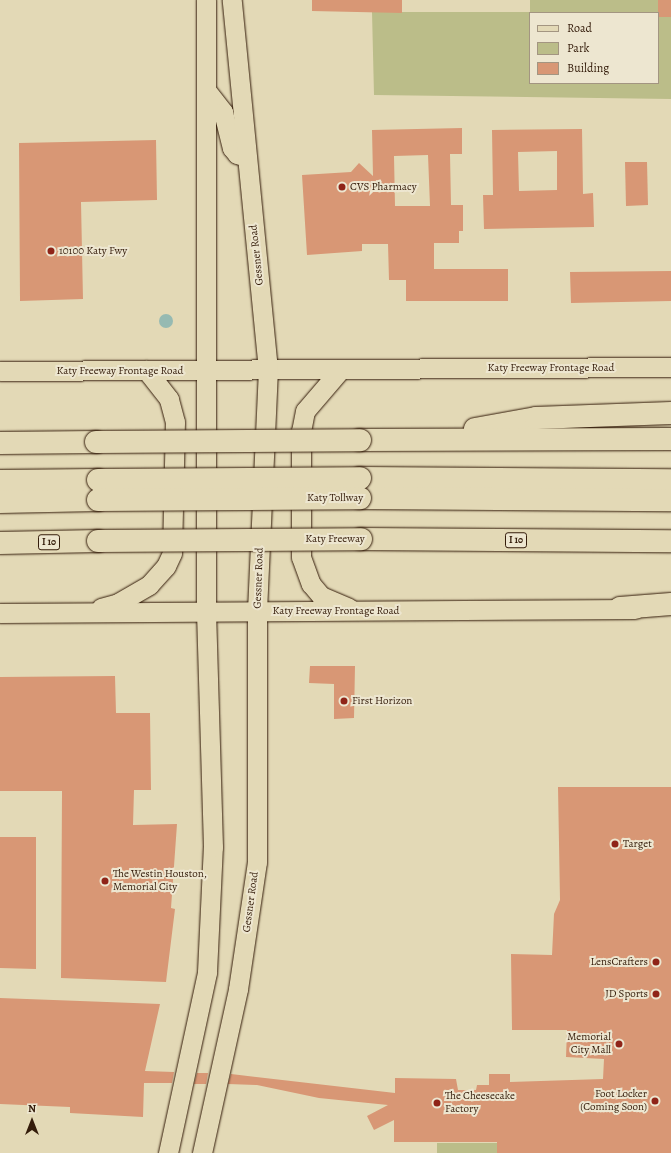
<!DOCTYPE html>
<style>
body{margin:0}
#map{position:relative;width:671px;height:1153px;overflow:hidden;background:#e3d9b6;font-family:Alegreya,serif}
div>[style]{position:absolute}
.green>*{inset:0;background:#bbbd89}
.water>*{inset:0;background:#96bab2}
.round{border-radius:50%}
.building>*{inset:0;background:#d89775}
.roads{filter:drop-shadow(0 0 1px #341c0a) drop-shadow(0 0 1px #341c0a)}
.major>*{height:19px;margin:-9.5px;padding:0 9.5px;transform-origin:9.5px;border-radius:9.5px;background:#e3d9b6}
.highway>*{height:22px;margin:-11px;padding:0 11px;transform-origin:11px;border-radius:11px;background:#e3d9b6}
.bridges{filter:drop-shadow(0 0 1px #341c0a) drop-shadow(0 0 1px #341c0a)}
.highway-bridge>*{height:22px;margin:-11px;padding:0 11px;transform-origin:11px;border-radius:11px;background:#e3d9b6}
.dots>*{width:11px;height:11px;translate:-50% -50%;box-sizing:border-box;border:2px solid #ede6d0;border-radius:50%}
span{translate:-50% -50%;white-space:nowrap;text-align:center;line-height:1.15;-webkit-text-stroke:4px #ede6d0;paint-order:stroke}
.shield-label span{padding:1px 3px;background:#ede6d0;border:1px solid;border-radius:3px;-webkit-text-stroke-width:0}
.shield-label{font-size:10px;color:#341c0a;font-weight:700}
.poi-label{font-size:11px;color:#341c0a}
.left{translate:0 -50%;text-align:left}
.right{translate:-100% -50%;text-align:right}
.street-label{font-size:11px;color:#341c0a}
.legend{position:absolute;left:529px;top:12px;width:130px;height:72px;box-sizing:border-box;background:#ede6d0;border:1px solid #a39581;margin:0;padding:5px 7px;list-style:none;font-size:12px;color:#341c0a}
.legend li{display:flex;align-items:center;gap:8px;height:20px}
.legend b{width:20px;border:1px solid #a39581}
.north{position:absolute;left:12px;top:1101px;width:40px;height:40px;-webkit-text-stroke:3px #ede6d0;paint-order:stroke;rotate:0deg;font-size:11px;font-weight:700;line-height:16px;text-align:center;color:#341c0a}
.north::after{content:'';display:block;margin:auto;width:14px;height:18px;background:#341c0a;clip-path:polygon(50% 0,100% 100%,50% 72%,0 100%)}
</style>
<div id="map">
<div class="green">
<i style="clip-path:polygon(evenodd,530px 0,671px 0,671px 99px,374px 95px,372px 12px,530px 12px,530px 0,530px 13px,658px 13px,658px 83px,530px 83px,530px 13px)"></i>
<i style="clip-path:polygon(437px 1143px,497px 1143px,497px 1153px,437px 1153px)"></i>
</div>
<div class="water">
<i class="round" style="left:159px;top:314px;width:14px;height:14px"></i>
</div>
<div class="building">
<i style="clip-path:polygon(312px 0,402px 0,402px 13px,312px 11px)"></i>
<i style="clip-path:polygon(658px 0,671px 0,671px 17px,658px 17px)"></i>
<i style="clip-path:polygon(evenodd,462px 128px,462px 154px,450px 154px,451px 205px,463px 205px,463px 231px,459px 231px,459px 243px,434px 243px,434px 269px,508px 269px,508px 301px,406px 301px,406px 280px,389px 280px,388px 244px,362px 244px,362px 251px,307px 255px,302px 175px,351px 172px,359px 163px,373px 176px,372px 130px,462px 128px,428px 155px,430px 206px,395px 206px,394px 156px,428px 155px)"></i>
<i style="clip-path:polygon(evenodd,582px 129px,583px 194px,593px 193px,594px 227px,484px 229px,483px 195px,493px 195px,492px 130px,582px 129px,557px 151px,557px 190px,519px 191px,518px 152px,557px 151px)"></i>
<i style="clip-path:polygon(156px 140px,157px 200px,81px 202px,83px 299px,20px 301px,19px 143px)"></i>
<i style="clip-path:polygon(625px 162px,647px 162px,648px 205px,626px 206px)"></i>
<i style="clip-path:polygon(671px 271px,671px 301px,571px 303px,570px 272px)"></i>
<i style="clip-path:polygon(310px 666px,355px 666px,354px 718px,334px 719px,334px 684px,309px 683px)"></i>
<i style="clip-path:polygon(115px 676px,116px 713px,150px 713px,151px 790px,134px 790px,133px 825px,177px 824px,171px 908px,175px 909px,166px 982px,61px 978px,62px 791px,0 791px,0 677px)"></i>
<i style="clip-path:polygon(558px 787px,671px 787px,671px 1153px,497px 1153px,497px 1142px,394px 1142px,394px 1120px,374px 1130px,367px 1116px,388px 1105px,319px 1098px,257px 1085px,228px 1084px,231px 1074px,395px 1093px,395px 1078px,456px 1079px,458px 1090px,476px 1090px,477px 1085px,489px 1085px,489px 1074px,510px 1074px,510px 1082px,603px 1079px,604px 1059px,566px 1057px,567px 1030px,512px 1030px,511px 954px,552px 955px,554px 914px,560px 900px)"></i>
<i style="clip-path:polygon(0 837px,36px 837px,36px 969px,0 968px)"></i>
<i style="clip-path:polygon(0 998px,160px 1004px,145px 1071px,174px 1072px,172px 1083px,144px 1083px,143px 1117px,70px 1113px,70px 1107px,0 1104px)"></i>
<i style="clip-path:polygon(197px 1073px,208px 1073px,206px 1084px,194px 1084px)"></i>
</div>
<div class="roads">
<div class="major">
<i style="left:206px;top:90px;width:28px;rotate:52deg"></i>
<i style="left:223px;top:112px;width:37px;rotate:76deg"></i>
<i style="left:232px;top:148px;width:8px;rotate:50deg"></i>
<i style="left:237px;top:154px;width:10px;rotate:17deg"></i>
<i style="left:341px;top:369px;width:55px;rotate:130.6deg"></i>
<i style="left:305px;top:411px;width:20px;rotate:101deg"></i>
<i style="left:301px;top:431px;width:126px;rotate:90deg"></i>
<i style="left:301px;top:557px;width:29px;rotate:70deg"></i>
<i style="left:311px;top:584px;width:16px;rotate:50deg"></i>
<i style="left:321px;top:596px;width:30px;rotate:23deg"></i>
<i style="left:0;top:371px;width:671px;rotate:-0.34deg"></i>
<i style="left:101px;top:608px;width:18px;rotate:-16deg"></i>
<i style="left:118px;top:603px;width:36px;rotate:-30deg"></i>
<i style="left:149px;top:585px;width:25px;rotate:-48deg"></i>
<i style="left:166px;top:566px;width:14px;rotate:-65deg"></i>
<i style="left:172px;top:553px;width:131px;rotate:-88.7deg"></i>
<i style="left:175px;top:422px;width:24px;rotate:-105deg"></i>
<i style="left:169px;top:399px;width:37px;rotate:-128deg"></i>
<i style="left:0;top:613px;width:635px;rotate:-0.36deg"></i>
<i style="left:168px;top:1153px;width:185px;rotate:-77.8deg"></i>
<i style="left:207px;top:972px;width:125px;rotate:-87.3deg"></i>
<i style="left:213px;top:847px;width:235px;rotate:-91.7deg"></i>
<i style="left:206px;top:612px;width:612px;rotate:-90deg"></i>
<i style="left:202px;top:1153px;width:168px;rotate:-77.6deg"></i>
<i style="left:238px;top:989px;width:128px;rotate:-81.5deg"></i>
<i style="left:257px;top:862px;width:251px;rotate:-90deg"></i>
<i style="left:257px;top:611px;width:241px;rotate:-87.4deg"></i>
<i style="left:268px;top:370px;width:372px;rotate:-95.6deg"></i>
</div>
<div class="highway">
<i style="left:475px;top:429px;width:62px;rotate:-10.2deg"></i>
<i style="left:536px;top:418px;width:135px;rotate:-2.1deg"></i>
<i style="left:360px;top:440px;width:311px;rotate:-0.2deg"></i>
<i style="left:0;top:443px;width:96px;rotate:-0.6deg"></i>
<i style="left:360px;top:478px;width:311px;rotate:0.4deg"></i>
<i style="left:0;top:481px;width:98px;rotate:-0.6deg"></i>
<i style="left:360px;top:498px;width:311px;rotate:0.4deg"></i>
<i style="left:0;top:502px;width:98px;rotate:-1.2deg"></i>
<i style="left:361px;top:539px;width:310px;rotate:0.4deg"></i>
<i style="left:0;top:543px;width:98px;rotate:-1.2deg"></i>
<i style="left:620px;top:608px;width:51px;rotate:-4.5deg"></i>
</div>
</div>
<div class="bridges">
<div class="highway-bridge">
<i style="left:96px;top:442px;width:264px;rotate:-0.4deg"></i>
<i style="left:98px;top:480px;width:262px;rotate:-0.4deg"></i>
<i style="left:98px;top:500px;width:262px;rotate:-0.4deg"></i>
<i style="left:98px;top:541px;width:263px;rotate:-0.4deg"></i>
</div>
</div>
<div class="dots">
<i style="left:342px;top:187px;background:#8f2418"></i>
<i style="left:51px;top:251px;background:#8f2418"></i>
<i style="left:344px;top:701px;background:#8f2418"></i>
<i style="left:615px;top:844px;background:#8f2418"></i>
<i style="left:105px;top:881px;background:#8f2418"></i>
<i style="left:656px;top:962px;background:#8f2418"></i>
<i style="left:656px;top:994px;background:#8f2418"></i>
<i style="left:619px;top:1044px;background:#8f2418"></i>
<i style="left:655px;top:1101px;background:#8f2418"></i>
<i style="left:437px;top:1103px;background:#8f2418"></i>
</div>
<div class="shield-label">
<span style="left:516px;top:540px">I 10</span>
<span style="left:49px;top:542px">I 10</span>
</div>
<div class="poi-label">
<span class="left" style="left:350px;top:187px">CVS Pharmacy</span>
<span class="left" style="left:59px;top:251px">10100 Katy Fwy</span>
<span class="left" style="left:352px;top:701px">First Horizon</span>
<span class="left" style="left:623px;top:844px">Target</span>
<span class="left" style="left:113px;top:881px">The Westin Houston,<br>Memorial City</span>
<span class="right" style="left:648px;top:962px">LensCrafters</span>
<span class="right" style="left:648px;top:994px">JD Sports</span>
<span class="right" style="left:611px;top:1044px">Memorial<br>City Mall</span>
<span class="right" style="left:647px;top:1101px">Foot Locker<br>(Coming Soon)</span>
<span class="left" style="left:445px;top:1103px">The Cheesecake<br>Factory</span>
</div>
<div class="street-label">
<span style="left:257px;top:255px;rotate:-96deg">Gessner Road</span>
<span style="left:551px;top:368px">Katy Freeway Frontage Road</span>
<span style="left:120px;top:371px">Katy Freeway Frontage Road</span>
<span style="left:335px;top:498px">Katy Tollway</span>
<span style="left:335px;top:539px">Katy Freeway</span>
<span style="left:259px;top:578px;rotate:-88deg">Gessner Road</span>
<span style="left:336px;top:611px">Katy Freeway Frontage Road</span>
<span style="left:251px;top:902px;rotate:-82deg">Gessner Road</span>
</div>
<ul class="legend">
<li><b style="height:5px;background:#e3d9b6"></b>Road</li>
<li><b style="height:11px;background:#bbbd89"></b>Park</li>
<li><b style="height:11px;background:#d89775"></b>Building</li>
</ul>
<div class="north">N</div>
</div>
